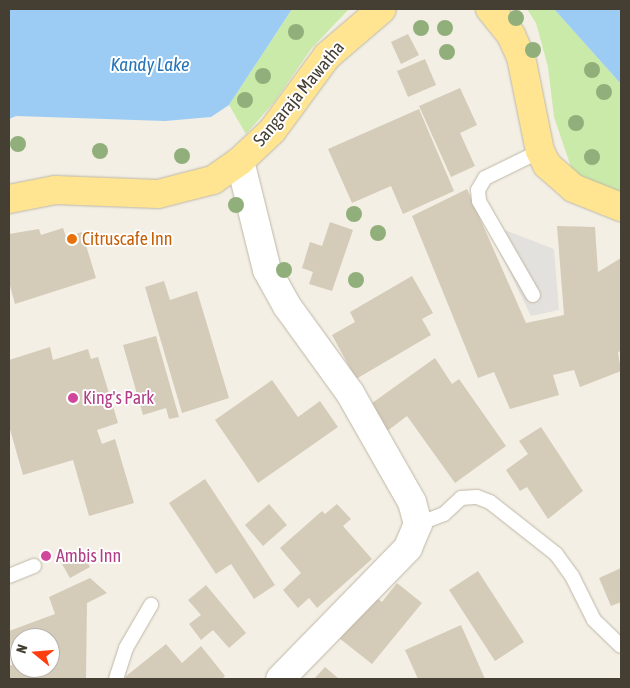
<!DOCTYPE html>
<style>
body{margin:0}
#map{position:relative;width:630px;height:688px;overflow:hidden;background:#f3efe4;font-family:"Asap Condensed",sans-serif}
div>[style]{position:absolute}
.green>*{inset:0;background:#caeaaa}
.parking>*{inset:0;background:#e3e1dd}
.water>*{inset:0;background:#9cccf4}
.building>*{inset:0;background:#d5cbb9}
.roads{filter:drop-shadow(0 0 1px #bfb7a6) drop-shadow(0 0 1px #bfb7a6)}
.service>*{height:14px;margin:-7px;padding:0 7px;transform-origin:7px;border-radius:7px;background:#fff}
.minor>*{height:28px;margin:-14px;padding:0 14px;transform-origin:14px;border-radius:14px;background:#fff}
.primary>*{height:28px;margin:-14px;padding:0 14px;transform-origin:14px;border-radius:14px;background:#ffe591}
.trees>*{width:16px;height:16px;margin:-8px;border-radius:50%;background:#91af7a}
.dots>*{width:14px;height:14px;translate:-50% -50%;box-sizing:border-box;border:2px solid #fff;border-radius:50%}
span{translate:-50% -50%;white-space:nowrap;text-align:center;line-height:1.15;-webkit-text-stroke:4px #fff;paint-order:stroke}
.street-label{font-size:18px;color:#453f33}
.food-label{font-size:18px;color:#c56008}
.left{translate:0 -50%;text-align:left}
.hotel-label{font-size:18px;color:#b23c85}
.water-label{font-size:19px;color:#2774b7;font-style:italic}
.frame{position:absolute;inset:0;border:10px solid #453f33;pointer-events:none}
.north{position:absolute;left:10px;top:628px;width:50px;height:50px;box-sizing:border-box;background:#fff;border:1px solid #b5b2ad;border-radius:50%;rotate:287deg;font-size:14px;font-weight:700;line-height:20px;text-align:center;color:#453f33}
.north::after{content:'';display:block;margin:auto;width:18px;height:22px;background:#ff3e0f;clip-path:polygon(50% 0,100% 100%,50% 72%,0 100%)}
</style>
<div id="map">
<div class="green">
<i style="clip-path:polygon(292px 9px,349px 9px,311px 49px,275px 101px,246px 134px,229px 105px)"></i>
<i style="clip-path:polygon(527px 9px,554px 9px,621px 84px,621px 195px,584px 182px,571px 167px,554px 117px,548px 67px,536px 23px)"></i>
</div>
<div class="parking">
<i style="clip-path:polygon(502px 229px,554px 249px,559px 310px,531px 316px,490px 232px)"></i>
</div>
<div class="water">
<i style="clip-path:polygon(9px 9px,292px 9px,229px 105px,211px 117px,165px 121px,16px 116px,9px 119px)"></i>
<i style="clip-path:polygon(554px 9px,621px 9px,621px 84px)"></i>
</div>
<div class="building">
<i style="clip-path:polygon(408px 34px,419px 55px,401px 64px,391px 42px)"></i>
<i style="clip-path:polygon(425px 59px,436px 85px,408px 97px,397px 71px)"></i>
<i style="clip-path:polygon(460px 88px,477px 125px,460px 133px,475px 166px,451px 177px,419px 106px)"></i>
<i style="clip-path:polygon(419px 109px,454px 191px,403px 214px,391px 186px,352px 203px,328px 149px)"></i>
<i style="clip-path:polygon(467px 189px,526px 323px,564px 315px,557px 226px,595px 227px,598px 272px,621px 258px,621px 351px,618px 352px,621px 371px,580px 387px,574px 370px,553px 375px,559px 395px,510px 409px,494px 372px,478px 378px,412px 216px)"></i>
<i style="clip-path:polygon(330px 222px,353px 230px,332px 291px,309px 284px,313px 272px,302px 268px,310px 242px,322px 246px)"></i>
<i style="clip-path:polygon(63px 228px,66px 237px,82px 232px,96px 278px,15px 304px,9px 282px,9px 234px,39px 229px,41px 235px)"></i>
<i style="clip-path:polygon(412px 276px,433px 313px,422px 319px,431px 335px,356px 379px,332px 335px,355px 322px,350px 312px)"></i>
<i style="clip-path:polygon(164px 281px,170px 300px,197px 291px,229px 398px,182px 413px,145px 287px)"></i>
<i style="clip-path:polygon(156px 336px,179px 417px,169px 419px,166px 408px,143px 415px,123px 345px)"></i>
<i style="clip-path:polygon(50px 347px,53px 360px,88px 349px,91px 359px,98px 357px,118px 423px,97px 430px,102px 444px,115px 439px,134px 503px,89px 516px,73px 460px,23px 475px,9px 426px,9px 360px)"></i>
<i style="clip-path:polygon(435px 358px,452px 384px,459px 379px,506px 446px,455px 483px,407px 416px,386px 432px,368px 406px)"></i>
<i style="clip-path:polygon(272px 380px,298px 417px,320px 401px,338px 427px,258px 483px,215px 420px)"></i>
<i style="clip-path:polygon(541px 427px,583px 491px,548px 519px,527px 487px,520px 491px,506px 470px,528px 454px,519px 441px)"></i>
<i style="clip-path:polygon(205px 479px,275px 585px,254px 599px,231px 564px,216px 574px,169px 503px)"></i>
<i style="clip-path:polygon(269px 504px,287px 525px,263px 546px,245px 525px)"></i>
<i style="clip-path:polygon(337px 504px,351px 519px,343px 526px,372px 559px,317px 608px,309px 598px,298px 608px,283px 590px,301px 573px,280px 548px,322px 511px,325px 514px)"></i>
<i style="clip-path:polygon(82px 553px,90px 567px,70px 578px,62px 564px)"></i>
<i style="clip-path:polygon(621px 568px,621px 602px,611px 606px,599px 578px)"></i>
<i style="clip-path:polygon(478px 571px,524px 642px,495px 661px,449px 590px)"></i>
<i style="clip-path:polygon(evenodd,90px 578px,107px 593px,87px 603px,86px 679px,9px 679px,9px 666px,12px 665px,9px 631px,55px 614px,49px 597px,90px 578px,20px 638px,50px 638px,50px 668px,20px 668px,20px 638px)"></i>
<i style="clip-path:polygon(397px 583px,422px 603px,372px 664px,339px 638px,373px 595px,382px 602px)"></i>
<i style="clip-path:polygon(206px 585px,246px 633px,229px 648px,213px 630px,201px 640px,189px 624px,201px 615px,188px 600px)"></i>
<i style="clip-path:polygon(461px 625px,485px 679px,418px 679px,405px 650px)"></i>
<i style="clip-path:polygon(166px 644px,182px 663px,201px 646px,225px 676px,222px 679px,126px 679px,125px 677px)"></i>
<i style="clip-path:polygon(325px 667px,339px 679px,314px 679px)"></i>
</div>
<div class="roads">
<div class="service">
<i style="left:533px;top:295px;width:108px;rotate:-119.9deg"></i>
<i style="left:479px;top:201px;width:11px;rotate:-95deg"></i>
<i style="left:478px;top:190px;width:14px;rotate:-60deg"></i>
<i style="left:485px;top:178px;width:61px;rotate:-26.1deg"></i>
<i style="left:418px;top:524px;width:28px;rotate:-21deg"></i>
<i style="left:444px;top:514px;width:23px;rotate:-43deg"></i>
<i style="left:461px;top:498px;width:16px;rotate:-4deg"></i>
<i style="left:477px;top:497px;width:14px;rotate:21deg"></i>
<i style="left:490px;top:502px;width:84px;rotate:38.2deg"></i>
<i style="left:556px;top:554px;width:27px;rotate:54deg"></i>
<i style="left:572px;top:576px;width:49px;rotate:63.4deg"></i>
<i style="left:594px;top:620px;width:37px;rotate:44deg"></i>
<i style="left:9px;top:576px;width:27px;rotate:-22deg"></i>
<i style="left:116px;top:679px;width:33px;rotate:-72deg"></i>
<i style="left:126px;top:648px;width:50px;rotate:-59.8deg"></i>
</div>
<div class="minor">
<i style="left:240px;top:161px;width:112px;rotate:76.1deg"></i>
<i style="left:267px;top:270px;width:41px;rotate:60.9deg"></i>
<i style="left:287px;top:306px;width:107px;rotate:54.1deg"></i>
<i style="left:350px;top:393px;width:125px;rotate:60.4deg"></i>
<i style="left:412px;top:502px;width:23px;rotate:75deg"></i>
<i style="left:418px;top:524px;width:26px;rotate:113deg"></i>
<i style="left:408px;top:548px;width:183px;rotate:134.3deg"></i>
</div>
<div class="primary">
<i style="left:490px;top:9px;width:33px;rotate:51deg"></i>
<i style="left:511px;top:35px;width:24px;rotate:66deg"></i>
<i style="left:521px;top:57px;width:96px;rotate:78.6deg"></i>
<i style="left:540px;top:151px;width:16px;rotate:63deg"></i>
<i style="left:547px;top:165px;width:35px;rotate:41deg"></i>
<i style="left:573px;top:188px;width:52px;rotate:21.6deg"></i>
<i style="left:9px;top:199px;width:47px;rotate:-11.1deg"></i>
<i style="left:55px;top:190px;width:103px;rotate:2.2deg"></i>
<i style="left:158px;top:194px;width:57px;rotate:-14.3deg"></i>
<i style="left:213px;top:180px;width:33px;rotate:-35deg"></i>
<i style="left:240px;top:161px;width:44px;rotate:-43.2deg"></i>
<i style="left:272px;top:131px;width:93px;rotate:-53.7deg"></i>
<i style="left:327px;top:56px;width:72px;rotate:-40.5deg"></i>
</div>
</div>
<div class="trees">
<i style="left:516px;top:18px"></i>
<i style="left:421px;top:28px"></i>
<i style="left:445px;top:28px"></i>
<i style="left:296px;top:32px"></i>
<i style="left:533px;top:50px"></i>
<i style="left:447px;top:52px"></i>
<i style="left:592px;top:70px"></i>
<i style="left:263px;top:76px"></i>
<i style="left:604px;top:92px"></i>
<i style="left:245px;top:100px"></i>
<i style="left:576px;top:123px"></i>
<i style="left:18px;top:144px"></i>
<i style="left:100px;top:151px"></i>
<i style="left:182px;top:156px"></i>
<i style="left:592px;top:157px"></i>
<i style="left:236px;top:205px"></i>
<i style="left:354px;top:214px"></i>
<i style="left:378px;top:233px"></i>
<i style="left:284px;top:270px"></i>
<i style="left:356px;top:280px"></i>
</div>
<div class="dots">
<i style="left:72px;top:239px;background:#e8710a"></i>
<i style="left:73px;top:398px;background:#d1479c"></i>
<i style="left:46px;top:556px;background:#d1479c"></i>
</div>
<div class="street-label">
<span style="left:299px;top:94px;rotate:-50deg">Sangaraja Mawatha</span>
</div>
<div class="food-label">
<span class="left" style="left:82px;top:239px">Citruscafe Inn</span>
</div>
<div class="hotel-label">
<span class="left" style="left:83px;top:398px">King's Park</span>
<span class="left" style="left:56px;top:556px">Ambis Inn</span>
</div>
<div class="water-label">
<span style="left:150px;top:65px">Kandy Lake</span>
</div>
<div class="frame"></div>
<div class="north">N</div>
</div>
